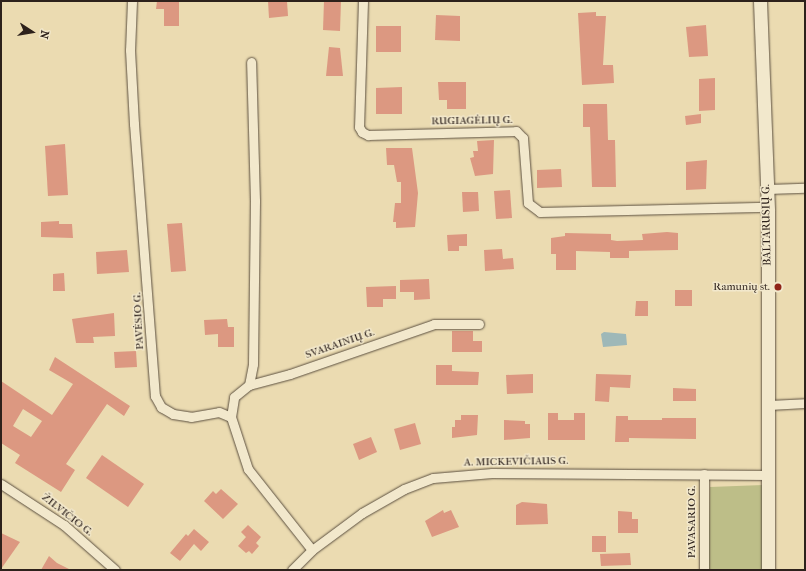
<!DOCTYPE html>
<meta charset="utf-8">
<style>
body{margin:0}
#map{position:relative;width:806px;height:571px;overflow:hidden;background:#ebdbb1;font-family:"IM FELL French Canon",serif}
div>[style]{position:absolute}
.green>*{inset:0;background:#bdbe88}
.water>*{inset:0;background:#9eb8b8}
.building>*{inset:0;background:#dc9881}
.roads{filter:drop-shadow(0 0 1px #5c5040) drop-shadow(0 0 1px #5c5040)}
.street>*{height:9px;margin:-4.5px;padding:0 4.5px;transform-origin:4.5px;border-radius:4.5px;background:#f2e8cc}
.secondary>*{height:13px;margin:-6.5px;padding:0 6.5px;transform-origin:6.5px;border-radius:6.5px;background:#f2e8cc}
.dots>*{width:11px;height:11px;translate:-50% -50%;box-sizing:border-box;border:2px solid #f2e8cc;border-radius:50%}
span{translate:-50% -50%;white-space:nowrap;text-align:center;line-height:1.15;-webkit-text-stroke:3px #f2e8cc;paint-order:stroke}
.street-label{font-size:11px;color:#2d211b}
.poi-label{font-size:11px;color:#2d211b}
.right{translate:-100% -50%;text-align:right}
.frame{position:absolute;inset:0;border:2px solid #2d211b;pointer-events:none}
.north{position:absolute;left:12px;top:12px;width:40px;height:40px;-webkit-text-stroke:3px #f2e8cc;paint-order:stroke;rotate:102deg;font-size:11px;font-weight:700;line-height:16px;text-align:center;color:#2d211b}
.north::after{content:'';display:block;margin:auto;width:14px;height:18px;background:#2d211b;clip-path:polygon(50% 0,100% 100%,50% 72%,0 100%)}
</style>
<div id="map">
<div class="green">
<i style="clip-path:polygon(763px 485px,762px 570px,708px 570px,710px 487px)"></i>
</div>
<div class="water">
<i style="clip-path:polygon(604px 332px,626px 334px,627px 345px,603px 347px,601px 334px)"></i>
</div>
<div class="building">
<i style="clip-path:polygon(157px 1px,179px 1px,179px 26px,164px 26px,164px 9px,156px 9px)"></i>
<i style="clip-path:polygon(268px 1px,287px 1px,288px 16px,269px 18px)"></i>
<i style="clip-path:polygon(324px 1px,341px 1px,340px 31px,323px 30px)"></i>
<i style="clip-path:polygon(596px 12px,596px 16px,606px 16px,603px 65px,613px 65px,614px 83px,582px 85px,578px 13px)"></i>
<i style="clip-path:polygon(436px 15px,460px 16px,460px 41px,435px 40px)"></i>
<i style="clip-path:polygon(706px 25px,708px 56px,689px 57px,686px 27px)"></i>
<i style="clip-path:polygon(376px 26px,401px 26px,401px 52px,376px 52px)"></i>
<i style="clip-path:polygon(329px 47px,340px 48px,343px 76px,326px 76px)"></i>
<i style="clip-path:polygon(715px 78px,715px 110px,699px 111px,699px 79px)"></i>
<i style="clip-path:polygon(438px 82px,466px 82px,466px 109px,447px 109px,447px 100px,439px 100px)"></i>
<i style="clip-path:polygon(402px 87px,402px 114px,376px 114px,376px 88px)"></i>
<i style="clip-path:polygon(583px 104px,607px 104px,608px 140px,615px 140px,616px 187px,592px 187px,590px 127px,583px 127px)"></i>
<i style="clip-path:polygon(701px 114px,701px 123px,686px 125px,685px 116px)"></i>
<i style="clip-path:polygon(494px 140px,493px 174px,475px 176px,470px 158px,474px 157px,473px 151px,478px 151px,477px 141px)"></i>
<i style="clip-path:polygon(65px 144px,68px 195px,48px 196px,45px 146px)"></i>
<i style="clip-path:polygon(386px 148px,412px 148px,418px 193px,415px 227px,396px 228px,396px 222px,393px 222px,395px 203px,401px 203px,401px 182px,397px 182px,394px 165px,387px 165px)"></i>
<i style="clip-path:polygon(707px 160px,706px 189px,686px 190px,686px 162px)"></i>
<i style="clip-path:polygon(561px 169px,562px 187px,537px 188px,537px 170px)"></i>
<i style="clip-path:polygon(510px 190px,512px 218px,496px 219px,494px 191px)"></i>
<i style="clip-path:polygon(462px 192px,478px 192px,479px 211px,463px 212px)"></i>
<i style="clip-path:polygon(59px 221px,59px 224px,72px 224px,73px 238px,41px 237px,41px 222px)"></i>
<i style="clip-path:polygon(182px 223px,186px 271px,171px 272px,167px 224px)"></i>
<i style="clip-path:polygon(667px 232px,678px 233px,678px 250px,629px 251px,629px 258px,610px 258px,610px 252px,576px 251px,576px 270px,556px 270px,556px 254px,551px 254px,551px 238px,565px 236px,565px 233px,611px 234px,611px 240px,617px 241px,643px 240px,642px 234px)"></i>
<i style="clip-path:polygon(467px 234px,467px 246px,459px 246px,459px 251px,448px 251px,447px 235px)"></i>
<i style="clip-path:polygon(502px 249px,503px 259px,513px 258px,514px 269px,485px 271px,484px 250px)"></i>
<i style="clip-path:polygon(127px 250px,129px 272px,97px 274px,96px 252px)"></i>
<i style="clip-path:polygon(64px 273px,65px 291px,53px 291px,53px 274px)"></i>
<i style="clip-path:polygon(429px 279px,430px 299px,414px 300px,414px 292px,400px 292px,400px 280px)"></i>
<i style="clip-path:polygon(396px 286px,396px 299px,383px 299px,383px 307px,367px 307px,366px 287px)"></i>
<i style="clip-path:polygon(675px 290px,692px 290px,692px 306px,675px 306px)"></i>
<i style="clip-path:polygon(636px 301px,648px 301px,648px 316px,635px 316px)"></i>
<i style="clip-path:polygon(114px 313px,115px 336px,93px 337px,94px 343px,76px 343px,72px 319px)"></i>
<i style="clip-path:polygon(227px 319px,228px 327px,234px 327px,234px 347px,218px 347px,218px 334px,205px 335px,204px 320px)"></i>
<i style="clip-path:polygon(452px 331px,473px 331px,473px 341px,482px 341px,482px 352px,452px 352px)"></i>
<i style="clip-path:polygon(136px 351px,137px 367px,115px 368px,114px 352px)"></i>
<i style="clip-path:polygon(evenodd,55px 357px,130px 406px,124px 416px,107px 404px,66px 464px,75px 470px,61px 492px,15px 463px,20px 455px,1px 443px,1px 381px,52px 415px,73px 384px,49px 370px,55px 357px,23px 409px,42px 421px,31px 437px,13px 426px,23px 409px)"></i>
<i style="clip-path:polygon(436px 365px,452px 365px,452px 371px,479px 372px,478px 385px,436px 385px)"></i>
<i style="clip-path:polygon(533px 374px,533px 393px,507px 394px,506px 375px)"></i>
<i style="clip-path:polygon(596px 374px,631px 375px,630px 388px,610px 387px,609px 402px,595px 401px)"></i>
<i style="clip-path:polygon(673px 388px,696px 389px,696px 401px,673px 401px)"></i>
<i style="clip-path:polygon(548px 413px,558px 413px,558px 420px,574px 420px,574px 413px,585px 413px,585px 440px,548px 440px)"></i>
<i style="clip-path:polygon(461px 415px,478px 415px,477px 435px,452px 438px,452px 427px,455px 427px,455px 420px,461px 420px)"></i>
<i style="clip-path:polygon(616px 416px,628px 416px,628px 420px,662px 420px,662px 418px,696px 418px,696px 439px,629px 438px,629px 442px,615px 442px)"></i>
<i style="clip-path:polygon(504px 420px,525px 421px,525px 424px,530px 424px,530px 438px,504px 440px)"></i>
<i style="clip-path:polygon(415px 423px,421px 444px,400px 450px,394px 429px)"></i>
<i style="clip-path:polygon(371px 437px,377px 452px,359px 460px,353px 444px)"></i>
<i style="clip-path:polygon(102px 455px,144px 484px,128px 507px,86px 478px)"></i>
<i style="clip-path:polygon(221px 489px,238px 504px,223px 519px,204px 501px,213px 491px,216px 494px)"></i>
<i style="clip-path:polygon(522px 502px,547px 504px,548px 524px,516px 525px,516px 505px)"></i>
<i style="clip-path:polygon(443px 510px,444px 513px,451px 510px,459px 527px,432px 537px,425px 521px)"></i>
<i style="clip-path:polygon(618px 511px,632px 512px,632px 519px,638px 519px,638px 533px,618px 533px)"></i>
<i style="clip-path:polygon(248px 525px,261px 537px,256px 543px,259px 546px,252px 554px,249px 551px,246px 553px,238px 546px,246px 537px,241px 532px)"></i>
<i style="clip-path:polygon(194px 529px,209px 542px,201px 551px,194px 544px,180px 561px,170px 553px,186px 534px,188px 536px)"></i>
<i style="clip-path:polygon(1px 533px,20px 542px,1px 569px)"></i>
<i style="clip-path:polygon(592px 536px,606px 536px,606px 552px,592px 552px)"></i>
<i style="clip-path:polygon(630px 553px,631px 565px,601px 566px,600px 554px)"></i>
<i style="clip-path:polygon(49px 556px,57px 563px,71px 570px,41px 570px)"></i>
</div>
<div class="roads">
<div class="street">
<i style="left:132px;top:1px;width:49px;rotate:92.3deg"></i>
<i style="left:130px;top:50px;width:74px;rotate:86.9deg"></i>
<i style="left:134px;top:124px;width:273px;rotate:85.6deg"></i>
<i style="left:155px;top:396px;width:13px;rotate:61deg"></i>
<i style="left:161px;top:407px;width:14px;rotate:30deg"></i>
<i style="left:173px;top:414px;width:18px;rotate:9deg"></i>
<i style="left:191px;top:417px;width:28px;rotate:-10deg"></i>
<i style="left:219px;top:412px;width:13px;rotate:23deg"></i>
<i style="left:231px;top:417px;width:55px;rotate:71.9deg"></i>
<i style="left:248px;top:469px;width:103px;rotate:51.7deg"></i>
<i style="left:363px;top:1px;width:126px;rotate:91.8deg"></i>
<i style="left:359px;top:127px;width:6px;rotate:59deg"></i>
<i style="left:362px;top:132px;width:7px;rotate:27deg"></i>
<i style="left:368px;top:135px;width:148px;rotate:-1.5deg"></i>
<i style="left:516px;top:131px;width:10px;rotate:45deg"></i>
<i style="left:523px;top:138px;width:65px;rotate:85.6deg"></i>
<i style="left:528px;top:203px;width:15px;rotate:37deg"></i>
<i style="left:540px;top:212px;width:228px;rotate:-1.3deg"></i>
<i style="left:767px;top:189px;width:38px;rotate:-2deg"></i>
<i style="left:249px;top:385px;width:21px;rotate:-79deg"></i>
<i style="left:253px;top:364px;width:163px;rotate:-89.3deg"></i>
<i style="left:255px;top:201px;width:139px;rotate:-91.6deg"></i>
<i style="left:769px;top:405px;width:36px;rotate:-3deg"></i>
<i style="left:231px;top:417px;width:20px;rotate:-81deg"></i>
<i style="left:234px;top:397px;width:19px;rotate:-39deg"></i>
<i style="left:249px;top:385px;width:42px;rotate:-15deg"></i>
<i style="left:290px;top:374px;width:152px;rotate:-19.1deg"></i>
<i style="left:434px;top:324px;width:45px"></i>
<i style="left:1px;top:484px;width:75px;rotate:33.1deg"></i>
<i style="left:64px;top:525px;width:68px;rotate:41.4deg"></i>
<i style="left:292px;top:570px;width:28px;rotate:-45deg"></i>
<i style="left:312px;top:550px;width:62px;rotate:-36.5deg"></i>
<i style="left:362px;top:513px;width:48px;rotate:-29.7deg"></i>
<i style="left:404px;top:489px;width:31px;rotate:-21deg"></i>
<i style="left:433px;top:478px;width:59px;rotate:-4.8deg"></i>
<i style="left:492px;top:473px;width:277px;rotate:0.4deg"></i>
<i style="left:704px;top:570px;width:96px;rotate:-90deg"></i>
</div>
<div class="secondary">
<i style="left:760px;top:1px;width:210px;rotate:87.8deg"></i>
<i style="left:768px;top:211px;width:359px;rotate:90deg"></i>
</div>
</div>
<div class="dots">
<i style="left:778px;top:287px;background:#8f2418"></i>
</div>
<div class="street-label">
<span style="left:472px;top:121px;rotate:-1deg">RUGIAGĖLIŲ G.</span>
<span style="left:767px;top:225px;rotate:-91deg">BALTARUSIŲ G.</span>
<span style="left:139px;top:321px;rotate:-93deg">PAVĖSIO G.</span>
<span style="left:340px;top:344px;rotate:-19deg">SVARAINIŲ G.</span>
<span style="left:516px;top:462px;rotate:-1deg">A. MICKEVIČIAUS G.</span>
<span style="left:67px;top:515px;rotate:38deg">ŽILVIČIO G.</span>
<span style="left:692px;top:522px;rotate:-90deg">PAVASARIO G.</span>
</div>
<div class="poi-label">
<span class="right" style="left:770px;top:287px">Ramunių st.</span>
</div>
<div class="frame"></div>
<div class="north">N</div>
</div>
